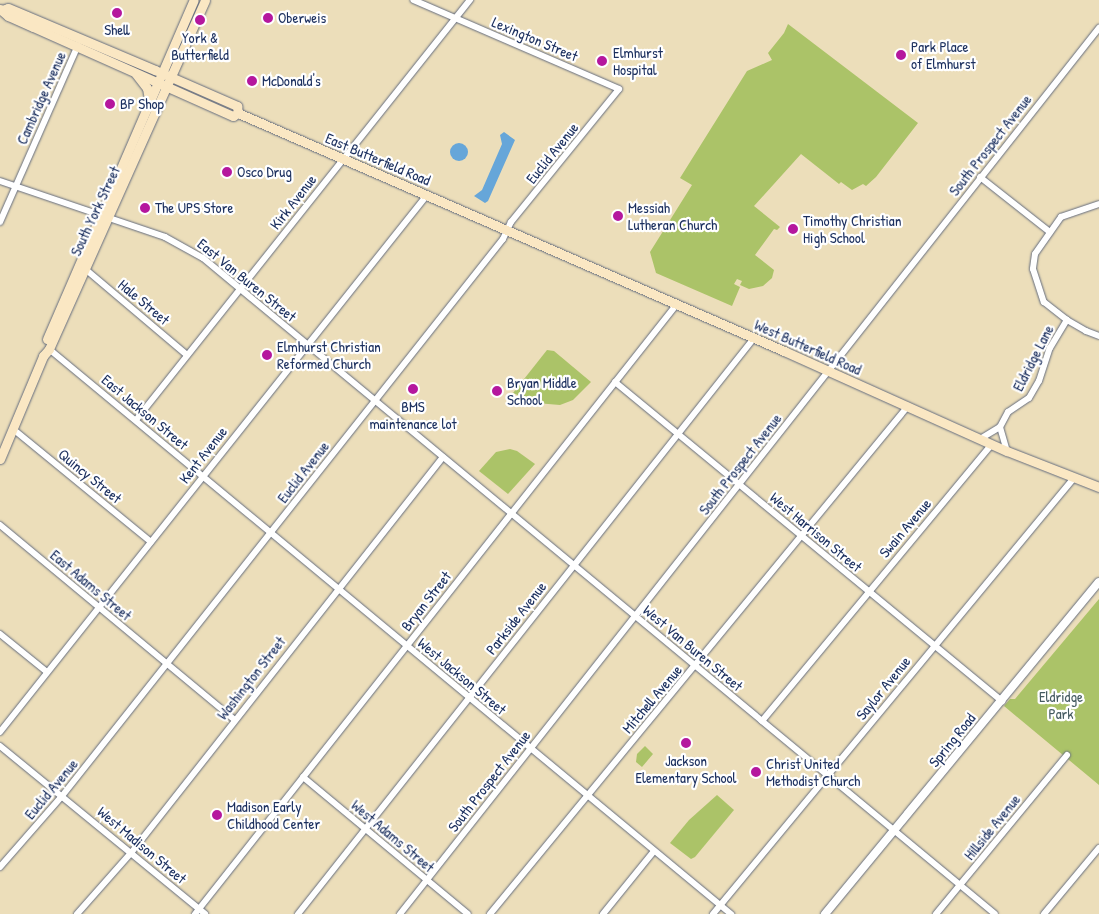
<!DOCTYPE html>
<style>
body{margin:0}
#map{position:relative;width:1099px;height:914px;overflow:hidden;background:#ecdeba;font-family:"Patrick Hand",sans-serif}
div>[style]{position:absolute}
.green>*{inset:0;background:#abc368}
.water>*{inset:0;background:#66a6d9}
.round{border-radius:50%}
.roads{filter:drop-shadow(0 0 1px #646c7e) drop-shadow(0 0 1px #646c7e)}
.minor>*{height:6px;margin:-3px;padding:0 3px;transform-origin:3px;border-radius:3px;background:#fff}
.tertiary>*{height:8px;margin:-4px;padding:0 4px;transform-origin:4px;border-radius:4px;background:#fff}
.secondary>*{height:9px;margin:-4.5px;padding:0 4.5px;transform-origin:4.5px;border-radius:4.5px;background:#fae7c3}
.dots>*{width:14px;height:14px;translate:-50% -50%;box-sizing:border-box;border:2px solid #fff;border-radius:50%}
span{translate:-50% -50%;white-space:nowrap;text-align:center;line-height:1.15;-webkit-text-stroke:4.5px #fff;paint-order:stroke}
.poi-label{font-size:15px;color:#1b2f5e}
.left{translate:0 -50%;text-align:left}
.street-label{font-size:15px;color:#1b2f5e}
.park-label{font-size:15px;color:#465b61}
</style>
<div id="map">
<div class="green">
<i style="clip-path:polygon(788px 24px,918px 123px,876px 177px,866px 186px,863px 184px,852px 190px,841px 182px,839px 184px,801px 154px,754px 206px,780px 227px,777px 230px,774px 229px,755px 255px,774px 270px,772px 278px,763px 286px,749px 289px,740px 285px,742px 281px,737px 279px,734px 284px,740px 287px,732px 306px,656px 273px,650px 252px,692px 185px,680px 178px,747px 71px,772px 60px,768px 53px,784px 33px)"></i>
<i style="clip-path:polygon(547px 350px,554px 351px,591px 382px,573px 400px,560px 405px,536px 403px,513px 393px)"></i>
<i style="clip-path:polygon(510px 449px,517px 451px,535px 464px,508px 494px,479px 471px,496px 452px)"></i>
<i style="clip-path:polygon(1099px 599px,1099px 785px,1004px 706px,1010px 699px,1015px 699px)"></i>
<i style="clip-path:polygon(645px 746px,653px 754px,642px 767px,636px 762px,637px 754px)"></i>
<i style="clip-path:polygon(717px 795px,734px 810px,695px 857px,691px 859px,670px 843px,689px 820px)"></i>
</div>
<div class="water">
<i style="clip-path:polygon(504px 132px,515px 140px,488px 201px,485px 203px,474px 196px,482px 190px,502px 144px,500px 135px)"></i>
<i class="round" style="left:450px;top:143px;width:18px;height:18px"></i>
</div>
<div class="roads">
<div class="minor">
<i style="left:980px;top:177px;width:89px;rotate:38.2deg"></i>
<i style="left:0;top:181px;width:174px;rotate:18.7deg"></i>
<i style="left:165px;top:237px;width:43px;rotate:28.9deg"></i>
<i style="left:203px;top:258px;width:1028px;rotate:39.63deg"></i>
<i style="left:1099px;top:204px;width:40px;rotate:161.1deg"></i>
<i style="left:1061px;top:217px;width:45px;rotate:125.1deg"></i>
<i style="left:1035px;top:254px;width:15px;rotate:98deg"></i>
<i style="left:1033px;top:269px;width:35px;rotate:72deg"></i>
<i style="left:1044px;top:302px;width:29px;rotate:38deg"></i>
<i style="left:1067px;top:320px;width:22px;rotate:30deg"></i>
<i style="left:1086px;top:331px;width:14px;rotate:21deg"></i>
<i style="left:0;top:222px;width:193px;rotate:-66.2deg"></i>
<i style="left:84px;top:268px;width:135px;rotate:40.2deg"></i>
<i style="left:49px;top:349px;width:886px;rotate:39.64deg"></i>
<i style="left:615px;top:382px;width:502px;rotate:39.5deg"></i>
<i style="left:136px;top:420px;width:537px;rotate:-51.51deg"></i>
<i style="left:1000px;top:427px;width:25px;rotate:74deg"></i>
<i style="left:13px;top:429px;width:178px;rotate:39.3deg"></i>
<i style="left:980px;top:439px;width:23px;rotate:-31deg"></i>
<i style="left:1000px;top:427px;width:17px;rotate:-62deg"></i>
<i style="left:1008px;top:412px;width:25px;rotate:-34deg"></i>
<i style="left:1029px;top:398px;width:20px;rotate:-60deg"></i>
<i style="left:1039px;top:381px;width:35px;rotate:-72deg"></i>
<i style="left:1050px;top:348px;width:33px;rotate:-59deg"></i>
<i style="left:0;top:525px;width:304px;rotate:39.7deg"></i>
<i style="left:0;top:634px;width:60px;rotate:39deg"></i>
<i style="left:762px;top:721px;width:360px;rotate:-50.3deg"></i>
<i style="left:0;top:732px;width:686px;rotate:-51.51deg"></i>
<i style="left:0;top:746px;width:265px;rotate:39.3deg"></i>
<i style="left:303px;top:777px;width:214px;rotate:39.7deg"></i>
<i style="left:0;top:867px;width:94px;rotate:-48.9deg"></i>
<i style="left:62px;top:796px;width:710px;rotate:-51.63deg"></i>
<i style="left:503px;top:239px;width:19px;rotate:-65deg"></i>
<i style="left:511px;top:222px;width:171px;rotate:-50.9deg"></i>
<i style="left:619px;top:89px;width:224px;rotate:-156.6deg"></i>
<i style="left:77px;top:914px;width:81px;rotate:-48.5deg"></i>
<i style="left:131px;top:853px;width:504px;rotate:-51.77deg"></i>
<i style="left:195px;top:914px;width:777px;rotate:-51.69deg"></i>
<i style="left:298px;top:914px;width:735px;rotate:-51.63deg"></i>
<i style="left:400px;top:914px;width:1129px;rotate:-51.73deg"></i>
<i style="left:490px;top:914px;width:658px;rotate:-50.55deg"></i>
<i style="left:603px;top:914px;width:81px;rotate:-51deg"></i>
<i style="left:713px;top:914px;width:566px;rotate:-50.38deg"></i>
<i style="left:936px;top:914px;width:206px;rotate:-50.5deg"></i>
<i style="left:1044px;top:914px;width:86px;rotate:-50.2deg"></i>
</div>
<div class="tertiary">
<i style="left:825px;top:914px;width:430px;rotate:-50.5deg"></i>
</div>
<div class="secondary">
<i style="left:0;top:9px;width:11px;rotate:41deg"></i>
<i style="left:8px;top:16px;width:27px;rotate:24deg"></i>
<i style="left:33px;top:27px;width:219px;rotate:24deg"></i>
<i style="left:233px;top:116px;width:6px;rotate:-31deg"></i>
<i style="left:238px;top:113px;width:596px;rotate:23.55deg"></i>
<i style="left:784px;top:351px;width:244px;rotate:24.2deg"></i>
<i style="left:1007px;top:451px;width:99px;rotate:21.4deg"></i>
<i style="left:2px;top:10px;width:6px;rotate:-18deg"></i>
<i style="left:8px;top:8px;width:160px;rotate:22.9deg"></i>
<i style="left:155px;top:70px;width:90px;rotate:23.7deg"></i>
<i style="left:237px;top:106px;width:7px;rotate:82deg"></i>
<i style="left:136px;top:74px;width:18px;rotate:52deg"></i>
<i style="left:147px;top:88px;width:11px;rotate:80deg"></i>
<i style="left:47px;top:339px;width:369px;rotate:-66.6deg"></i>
<i style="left:0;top:459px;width:112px;rotate:-67.3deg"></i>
<i style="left:43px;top:356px;width:9px;rotate:-49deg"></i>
<i style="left:49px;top:349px;width:382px;rotate:-65.9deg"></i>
</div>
</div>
<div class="dots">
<i style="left:117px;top:13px;background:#b5179e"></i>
<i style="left:268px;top:18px;background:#b5179e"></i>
<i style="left:200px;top:20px;background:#b5179e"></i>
<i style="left:901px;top:55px;background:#b5179e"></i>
<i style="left:602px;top:61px;background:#b5179e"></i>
<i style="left:252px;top:81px;background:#b5179e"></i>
<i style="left:110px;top:104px;background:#b5179e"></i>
<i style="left:227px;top:172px;background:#b5179e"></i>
<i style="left:145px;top:208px;background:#b5179e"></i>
<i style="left:618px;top:216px;background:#b5179e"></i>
<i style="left:793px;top:229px;background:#b5179e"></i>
<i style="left:267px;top:355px;background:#b5179e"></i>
<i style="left:413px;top:389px;background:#b5179e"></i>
<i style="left:497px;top:391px;background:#b5179e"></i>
<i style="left:686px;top:743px;background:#b5179e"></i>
<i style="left:756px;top:772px;background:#b5179e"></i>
<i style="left:217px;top:815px;background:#b5179e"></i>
</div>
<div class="poi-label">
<span class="left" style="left:278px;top:18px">Oberweis</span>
<span style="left:117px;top:30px">Shell</span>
<span style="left:200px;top:46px">York &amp;<br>Butterfield</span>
<span class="left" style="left:911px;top:55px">Park Place<br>of Elmhurst</span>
<span class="left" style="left:613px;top:61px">Elmhurst<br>Hospital</span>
<span class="left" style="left:262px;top:81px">McDonald's</span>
<span class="left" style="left:120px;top:104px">BP Shop</span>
<span class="left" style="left:237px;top:172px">Osco Drug</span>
<span class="left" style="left:628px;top:216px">Messiah<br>Lutheran Church</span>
<span class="left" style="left:155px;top:208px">The UPS Store</span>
<span class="left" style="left:803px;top:229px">Timothy Christian<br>High School</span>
<span class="left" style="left:277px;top:355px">Elmhurst Christian<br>Reformed Church</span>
<span class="left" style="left:507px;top:391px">Bryan Middle<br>School</span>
<span style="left:413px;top:415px">BMS<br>maintenance lot</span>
<span style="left:686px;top:769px">Jackson<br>Elementary School</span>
<span class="left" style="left:766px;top:772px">Christ United<br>Methodist Church</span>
<span class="left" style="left:227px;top:815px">Madison Early<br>Childhood Center</span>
</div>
<div class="street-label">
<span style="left:535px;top:39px;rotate:23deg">Lexington Street</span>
<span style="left:41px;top:98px;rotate:-66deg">Cambridge Avenue</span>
<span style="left:990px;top:145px;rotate:-52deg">South Prospect Avenue</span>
<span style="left:552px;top:153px;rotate:-51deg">Euclid Avenue</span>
<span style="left:378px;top:159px;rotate:23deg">East Butterfield Road</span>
<span style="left:293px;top:202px;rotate:-52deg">Kirk Avenue</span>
<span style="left:95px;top:211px;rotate:-65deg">South York Street</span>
<span style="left:247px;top:280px;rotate:39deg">East Van Buren Street</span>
<span style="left:144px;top:302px;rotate:40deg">Hale Street</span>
<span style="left:808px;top:347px;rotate:24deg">West Butterfield Road</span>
<span style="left:1033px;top:358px;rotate:-63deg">Eldridge Lane</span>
<span style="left:145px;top:412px;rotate:40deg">East Jackson Street</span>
<span style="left:203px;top:455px;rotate:-52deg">Kent Avenue</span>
<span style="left:740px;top:464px;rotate:-52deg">South Prospect Avenue</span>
<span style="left:303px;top:472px;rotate:-52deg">Euclid Avenue</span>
<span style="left:90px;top:476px;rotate:39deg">Quincy Street</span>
<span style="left:905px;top:528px;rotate:-50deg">Swain Avenue</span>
<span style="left:816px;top:532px;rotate:40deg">West Harrison Street</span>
<span style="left:91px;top:585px;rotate:40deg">East Adams Street</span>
<span style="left:426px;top:601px;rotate:-52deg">Bryan Street</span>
<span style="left:516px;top:618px;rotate:-52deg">Parkside Avenue</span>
<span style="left:693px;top:648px;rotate:40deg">West Van Buren Street</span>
<span style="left:462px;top:676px;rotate:40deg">West Jackson Street</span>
<span style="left:251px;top:678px;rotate:-52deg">Washington Street</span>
<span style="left:883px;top:688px;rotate:-51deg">Saylor Avenue</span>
<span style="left:652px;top:699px;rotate:-50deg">Mitchell Avenue</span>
<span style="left:952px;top:740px;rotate:-51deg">Spring Road</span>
<span style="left:489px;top:781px;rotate:-52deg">South Prospect Avenue</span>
<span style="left:51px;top:789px;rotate:-50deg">Euclid Avenue</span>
<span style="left:992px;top:827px;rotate:-51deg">Hillside Avenue</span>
<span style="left:393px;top:836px;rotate:40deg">West Adams Street</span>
<span style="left:142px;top:845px;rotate:40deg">West Madison Street</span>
</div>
<div class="park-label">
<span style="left:1061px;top:705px">Eldridge<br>Park</span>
</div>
</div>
